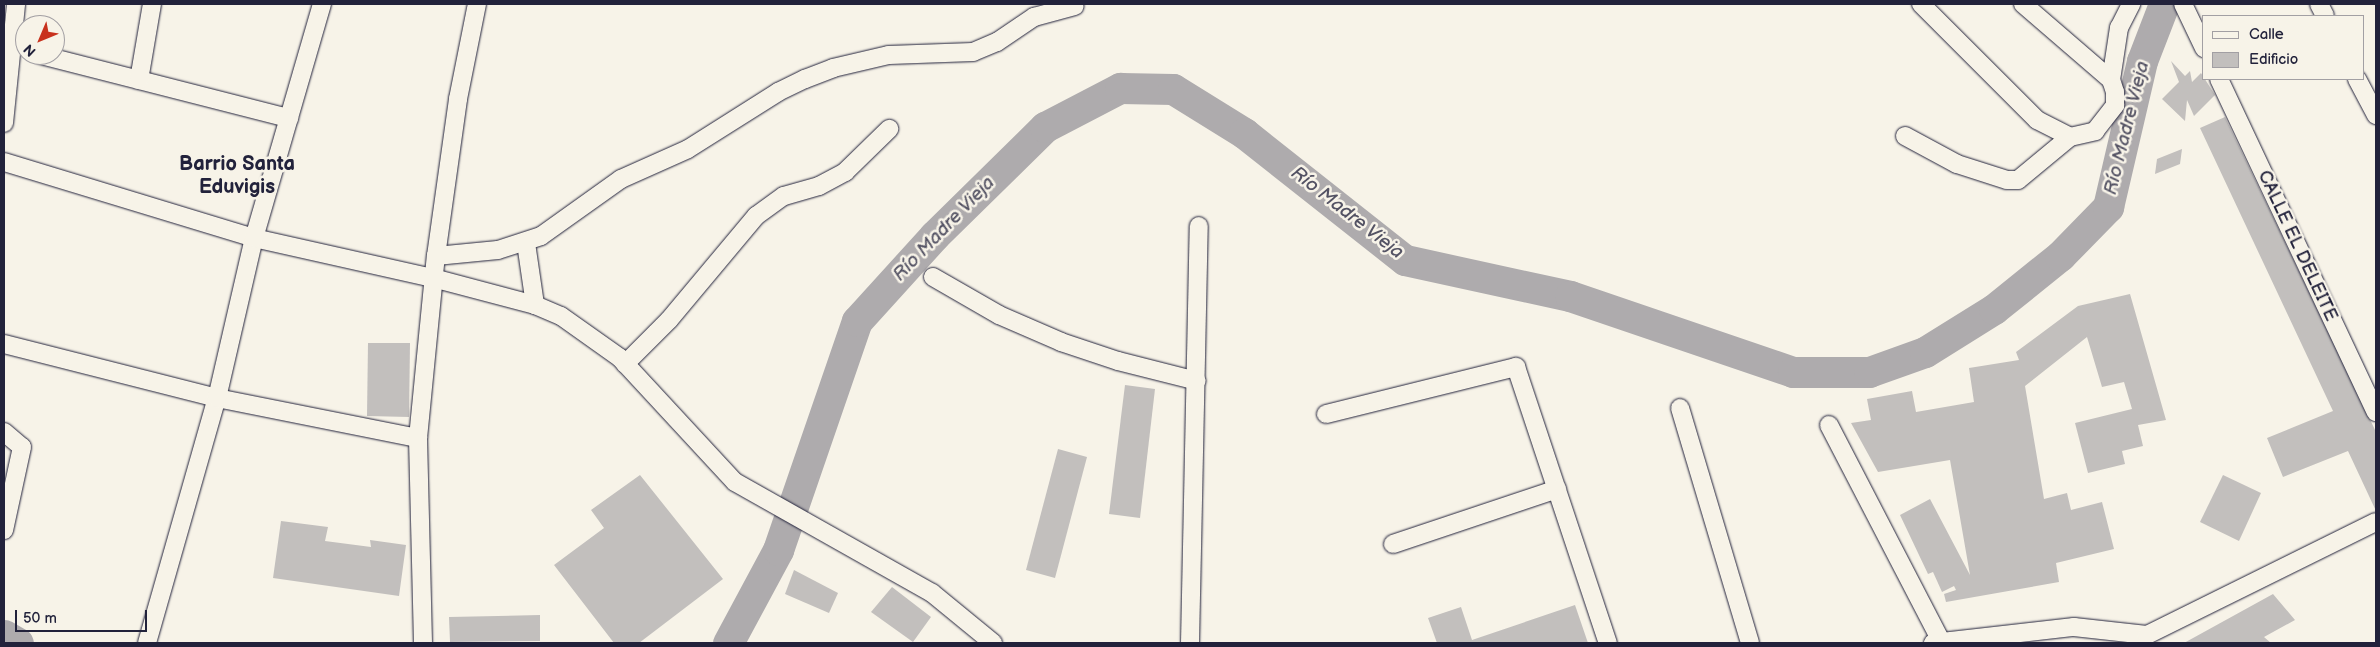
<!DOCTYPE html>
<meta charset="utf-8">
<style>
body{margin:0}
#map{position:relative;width:2380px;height:647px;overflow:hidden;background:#f7f3e8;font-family:"Balsamiq Sans",sans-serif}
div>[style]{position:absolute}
.river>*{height:31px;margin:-15.5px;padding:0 15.5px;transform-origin:15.5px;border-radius:15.5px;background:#aeabad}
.building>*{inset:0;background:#c2bfbd}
.roads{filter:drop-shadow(0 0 1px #22223b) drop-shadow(0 0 1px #22223b)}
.minor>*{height:18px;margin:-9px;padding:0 9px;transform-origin:9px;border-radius:9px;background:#f7f3e8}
span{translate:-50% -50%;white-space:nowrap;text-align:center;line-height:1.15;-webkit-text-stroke:5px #f7f3e8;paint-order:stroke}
.street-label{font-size:18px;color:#22223b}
.water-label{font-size:19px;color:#535263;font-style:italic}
.quarter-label{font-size:20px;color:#22223b;font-weight:700}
.frame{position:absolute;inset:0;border:5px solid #22223b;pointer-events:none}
.legend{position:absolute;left:2202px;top:15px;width:162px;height:65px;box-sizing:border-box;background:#f7f3e8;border:1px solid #a29fa3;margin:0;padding:6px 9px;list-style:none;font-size:15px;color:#22223b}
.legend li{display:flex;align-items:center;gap:10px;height:25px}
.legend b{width:25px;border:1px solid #a29fa3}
.north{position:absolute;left:15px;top:15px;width:50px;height:50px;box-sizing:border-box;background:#f7f3e8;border:1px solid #a29fa3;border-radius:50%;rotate:225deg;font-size:14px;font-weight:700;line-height:20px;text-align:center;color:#22223b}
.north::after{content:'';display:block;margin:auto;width:18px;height:22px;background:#c8321e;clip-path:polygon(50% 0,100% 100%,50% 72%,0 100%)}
.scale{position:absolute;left:15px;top:610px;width:132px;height:22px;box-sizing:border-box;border:2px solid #22223b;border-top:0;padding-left:6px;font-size:15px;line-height:18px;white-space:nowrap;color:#22223b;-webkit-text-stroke:4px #f7f3e8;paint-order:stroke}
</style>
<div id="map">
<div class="river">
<i style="left:4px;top:635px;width:16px;rotate:30deg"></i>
<i style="left:728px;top:643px;width:106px;rotate:-61.7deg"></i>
<i style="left:778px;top:550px;width:242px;rotate:-71deg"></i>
<i style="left:857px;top:321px;width:115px;rotate:-47.8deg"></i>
<i style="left:934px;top:236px;width:156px;rotate:-44.5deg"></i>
<i style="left:1045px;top:127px;width:85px;rotate:-27.5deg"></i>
<i style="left:1120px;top:88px;width:53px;rotate:1.1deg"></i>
<i style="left:1173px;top:89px;width:84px;rotate:31.8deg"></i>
<i style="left:1244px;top:133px;width:205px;rotate:38.3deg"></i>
<i style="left:1405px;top:260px;width:169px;rotate:12.3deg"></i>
<i style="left:1570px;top:296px;width:236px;rotate:18.8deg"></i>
<i style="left:1793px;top:372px;width:76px"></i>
<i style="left:1869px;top:372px;width:59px;rotate:-19.7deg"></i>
<i style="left:1925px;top:352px;width:81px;rotate:-31.9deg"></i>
<i style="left:1994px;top:309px;width:85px;rotate:-38.8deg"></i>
<i style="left:2060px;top:256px;width:69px;rotate:-45.6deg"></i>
<i style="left:2108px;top:207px;width:150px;rotate:-76.9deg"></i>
<i style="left:2142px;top:61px;width:61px;rotate:-68.9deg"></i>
</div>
<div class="building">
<i style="clip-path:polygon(2171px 61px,2185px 76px,2190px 71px,2192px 82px,2201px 73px,2215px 95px,2194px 116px,2187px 100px,2185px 121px,2162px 99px,2179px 82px)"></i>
<i style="clip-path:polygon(2225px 117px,2376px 432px,2376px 511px,2348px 451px,2283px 477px,2267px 438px,2333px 411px,2200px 128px)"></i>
<i style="clip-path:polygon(2182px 149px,2180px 164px,2155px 174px,2157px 159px)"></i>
<i style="clip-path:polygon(2130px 294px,2166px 420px,2138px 425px,2143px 446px,2122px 451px,2125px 464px,2088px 473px,2075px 423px,2132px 409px,2124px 382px,2102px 387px,2087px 337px,2025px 386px,2044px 499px,2067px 493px,2071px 510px,2102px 502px,2114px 549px,2056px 563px,2059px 582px,1946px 602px,1944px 594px,1956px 590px,1954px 586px,1942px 592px,1933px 572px,1928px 574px,1900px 515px,1930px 499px,1970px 575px,1950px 460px,1878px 472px,1851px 423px,1871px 420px,1867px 399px,1912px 391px,1916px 412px,1974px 402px,1969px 368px,2019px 360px,2016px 352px,2078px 306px)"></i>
<i style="clip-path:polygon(368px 343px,410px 343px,409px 417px,367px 416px)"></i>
<i style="clip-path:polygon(1125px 385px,1155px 389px,1140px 518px,1109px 514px)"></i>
<i style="clip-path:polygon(1058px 449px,1087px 457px,1055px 578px,1026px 570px)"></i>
<i style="clip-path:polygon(640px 475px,723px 579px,639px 643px,614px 643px,554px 565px,604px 528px,591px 510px)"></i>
<i style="clip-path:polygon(2223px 475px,2261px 493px,2239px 541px,2200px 522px)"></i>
<i style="clip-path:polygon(281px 521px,328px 527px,325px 541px,371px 547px,370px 540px,406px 545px,399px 596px,273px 578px)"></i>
<i style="clip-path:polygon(794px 570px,838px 593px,829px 613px,785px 594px)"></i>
<i style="clip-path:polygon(892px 587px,931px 617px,913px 642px,871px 612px)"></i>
<i style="clip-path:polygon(2273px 594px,2295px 620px,2264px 637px,2271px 643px,2184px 643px)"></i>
<i style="clip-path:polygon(1575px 605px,1588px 643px,1437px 643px,1428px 618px,1461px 607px,1472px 640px)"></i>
<i style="clip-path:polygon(540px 615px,540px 641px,450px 642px,449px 617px)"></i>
</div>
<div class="roads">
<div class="minor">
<i style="left:1921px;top:4px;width:164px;rotate:45deg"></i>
<i style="left:2037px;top:120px;width:37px;rotate:27deg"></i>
<i style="left:2070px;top:137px;width:26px;rotate:-13deg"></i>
<i style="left:2095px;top:131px;width:33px;rotate:-52deg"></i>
<i style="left:2115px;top:105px;width:13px;rotate:-90deg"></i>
<i style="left:2115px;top:92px;width:13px;rotate:-108deg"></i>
<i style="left:2111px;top:80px;width:53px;rotate:-81.3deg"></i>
<i style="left:2119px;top:28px;width:27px;rotate:-63deg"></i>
<i style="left:2023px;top:4px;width:116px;rotate:40.8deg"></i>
<i style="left:2183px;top:4px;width:49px;rotate:64.5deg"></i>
<i style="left:2319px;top:4px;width:13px;rotate:63deg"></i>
<i style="left:41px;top:55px;width:256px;rotate:14.3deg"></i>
<i style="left:2219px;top:79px;width:368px;rotate:64.8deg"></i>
<i style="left:2357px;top:79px;width:41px;rotate:62.2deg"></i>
<i style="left:139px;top:80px;width:77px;rotate:-80.3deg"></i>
<i style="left:4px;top:123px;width:120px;rotate:-84.2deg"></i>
<i style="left:1905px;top:136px;width:59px;rotate:28.3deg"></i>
<i style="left:1957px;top:164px;width:52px;rotate:17.7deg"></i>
<i style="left:2007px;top:180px;width:11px"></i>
<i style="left:2018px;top:180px;width:67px;rotate:-39.6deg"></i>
<i style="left:4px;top:162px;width:261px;rotate:16.9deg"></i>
<i style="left:254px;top:238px;width:183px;rotate:12.6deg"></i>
<i style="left:433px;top:278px;width:106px;rotate:14.8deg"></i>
<i style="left:535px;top:305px;width:28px;rotate:23deg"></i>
<i style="left:561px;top:316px;width:72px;rotate:35.4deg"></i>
<i style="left:620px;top:358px;width:169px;rotate:47.2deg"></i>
<i style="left:735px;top:482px;width:226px;rotate:29.4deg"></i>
<i style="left:932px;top:593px;width:79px;rotate:39.3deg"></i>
<i style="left:526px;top:243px;width:63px;rotate:81.7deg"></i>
<i style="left:436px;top:256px;width:62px;rotate:-5.5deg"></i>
<i style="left:498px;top:250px;width:45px;rotate:-18deg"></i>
<i style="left:541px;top:236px;width:98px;rotate:-35.5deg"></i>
<i style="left:621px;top:179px;width:73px;rotate:-24.1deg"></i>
<i style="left:688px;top:149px;width:107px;rotate:-32.3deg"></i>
<i style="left:778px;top:92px;width:30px;rotate:-26deg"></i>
<i style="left:805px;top:79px;width:30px;rotate:-21deg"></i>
<i style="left:833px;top:68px;width:57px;rotate:-13.1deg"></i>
<i style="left:889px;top:55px;width:84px;rotate:-2deg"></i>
<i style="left:973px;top:52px;width:26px;rotate:-23deg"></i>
<i style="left:997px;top:42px;width:45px;rotate:-34deg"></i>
<i style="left:1034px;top:17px;width:42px;rotate:-15deg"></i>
<i style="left:933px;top:277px;width:76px;rotate:29.9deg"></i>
<i style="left:999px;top:315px;width:68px;rotate:23.5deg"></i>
<i style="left:1061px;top:342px;width:60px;rotate:18.4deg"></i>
<i style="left:1118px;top:361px;width:81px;rotate:14.2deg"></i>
<i style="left:4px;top:344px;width:220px;rotate:14.2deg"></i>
<i style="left:217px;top:398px;width:205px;rotate:11.3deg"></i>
<i style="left:625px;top:364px;width:62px;rotate:-45deg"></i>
<i style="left:669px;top:320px;width:136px;rotate:-50.1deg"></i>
<i style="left:756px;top:216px;width:34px;rotate:-36deg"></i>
<i style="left:784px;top:196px;width:36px;rotate:-16deg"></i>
<i style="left:819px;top:186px;width:30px;rotate:-28deg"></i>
<i style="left:845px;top:172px;width:62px;rotate:-44.3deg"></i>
<i style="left:1680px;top:408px;width:245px;rotate:73.4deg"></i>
<i style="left:1326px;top:414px;width:196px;rotate:-13.9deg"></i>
<i style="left:1516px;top:367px;width:291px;rotate:71.6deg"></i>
<i style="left:1829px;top:425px;width:246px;rotate:62.6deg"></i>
<i style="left:4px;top:432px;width:23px;rotate:40deg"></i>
<i style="left:22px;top:447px;width:85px;rotate:102.2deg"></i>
<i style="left:1393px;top:544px;width:173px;rotate:-18.5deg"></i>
<i style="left:147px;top:643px;width:255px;rotate:-74.1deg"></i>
<i style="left:217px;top:398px;width:164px;rotate:-77deg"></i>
<i style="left:254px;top:238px;width:244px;rotate:-73.8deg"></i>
<i style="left:423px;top:643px;width:205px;rotate:-91.4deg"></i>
<i style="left:418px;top:438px;width:183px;rotate:-84.4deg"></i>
<i style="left:436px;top:256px;width:159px;rotate:-82deg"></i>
<i style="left:458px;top:99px;width:97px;rotate:-78.7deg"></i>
<i style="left:1190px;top:643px;width:417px;rotate:-88.8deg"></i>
<i style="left:1933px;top:643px;width:142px;rotate:-6.5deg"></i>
<i style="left:2074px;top:627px;width:73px;rotate:6.3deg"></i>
<i style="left:2147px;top:635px;width:255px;rotate:-26.3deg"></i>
</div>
</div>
<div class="street-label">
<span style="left:2297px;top:246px;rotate:65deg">CALLE EL DELEITE</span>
</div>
<div class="water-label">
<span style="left:2127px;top:128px;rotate:-76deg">Río Madre Vieja</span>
<span style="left:1347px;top:213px;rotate:38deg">Río Madre Vieja</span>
<span style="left:944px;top:229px;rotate:-46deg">Río Madre Vieja</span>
</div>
<div class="quarter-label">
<span style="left:237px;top:176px">Barrio Santa<br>Eduvigis</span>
</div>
<div class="frame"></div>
<ul class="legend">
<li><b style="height:6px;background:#f7f3e8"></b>Calle</li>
<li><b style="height:14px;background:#c2bfbd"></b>Edificio</li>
</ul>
<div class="north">N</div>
<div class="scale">50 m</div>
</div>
